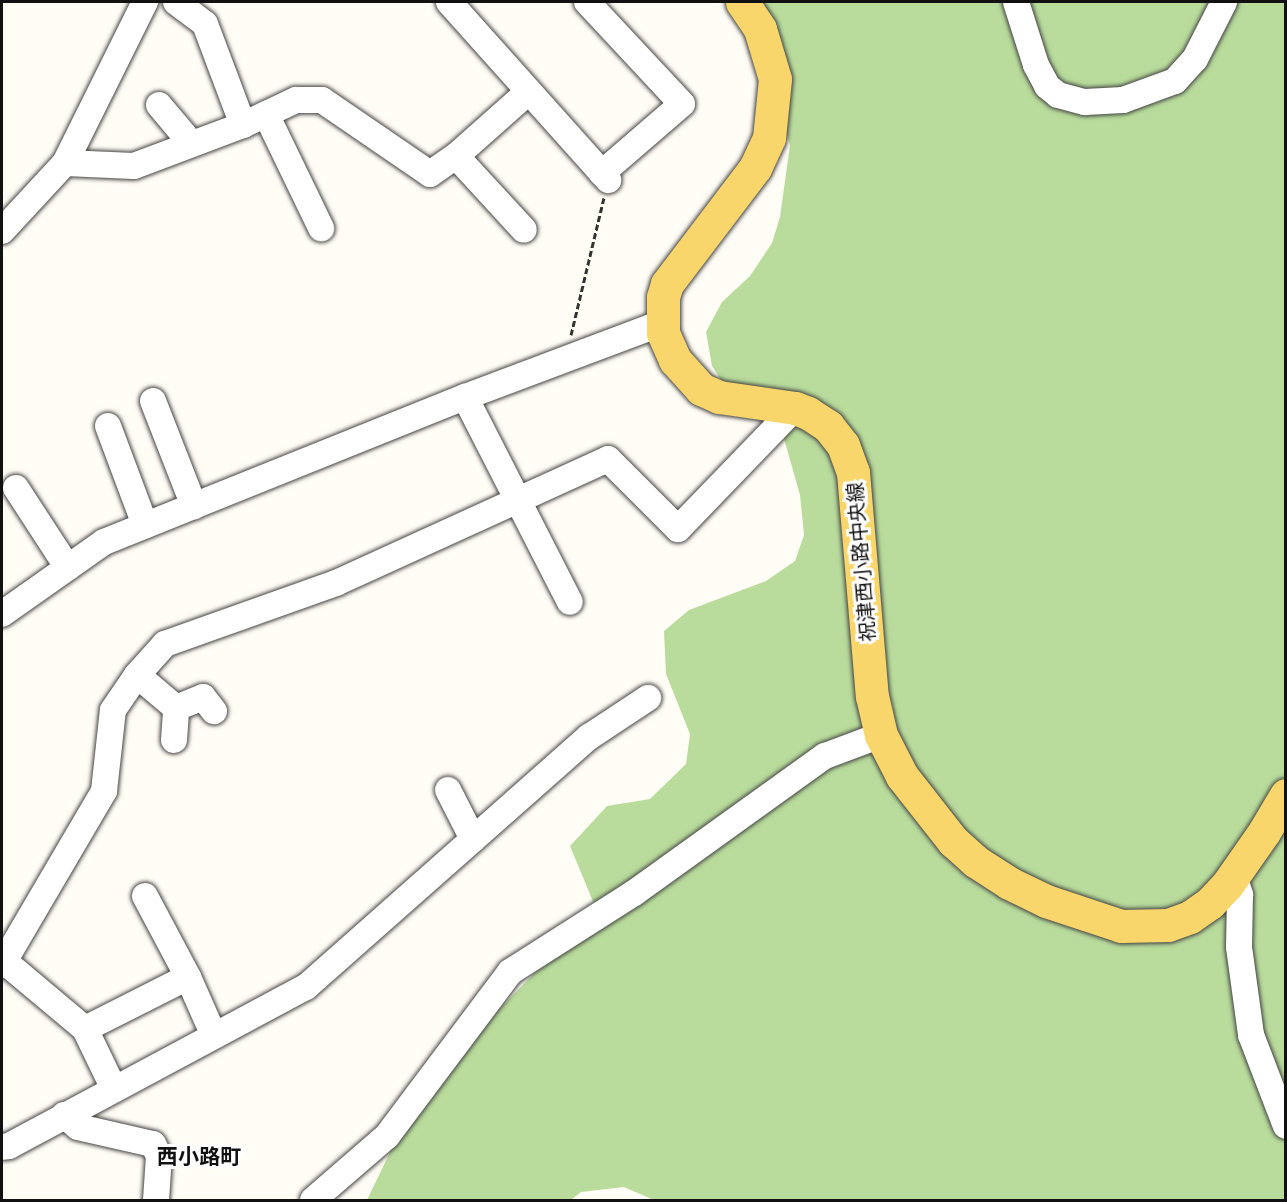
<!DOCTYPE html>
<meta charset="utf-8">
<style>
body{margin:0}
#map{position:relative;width:1287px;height:1202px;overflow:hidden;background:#fffdf5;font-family:Merriweather,"Noto Sans JP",serif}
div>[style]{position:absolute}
.forest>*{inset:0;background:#b9dc9c}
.path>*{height:3px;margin-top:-1.5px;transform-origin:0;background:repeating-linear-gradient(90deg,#333 0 6px,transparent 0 9px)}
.roads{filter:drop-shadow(0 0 2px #444) drop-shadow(0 0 2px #444)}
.minor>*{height:26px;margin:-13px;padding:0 13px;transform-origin:13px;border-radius:13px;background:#fff}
.major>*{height:33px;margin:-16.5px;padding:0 16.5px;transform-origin:16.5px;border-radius:16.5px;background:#f9d66b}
span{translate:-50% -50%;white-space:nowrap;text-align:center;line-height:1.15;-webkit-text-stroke:6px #fff;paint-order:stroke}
.street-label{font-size:20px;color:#111}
.neighbourhood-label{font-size:21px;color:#111;font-weight:700}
.frame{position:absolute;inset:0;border:3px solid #111;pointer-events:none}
</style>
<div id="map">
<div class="forest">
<i style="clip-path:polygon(740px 2px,1285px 2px,1285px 1200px,654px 1200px,624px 1187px,581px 1192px,571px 1200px,367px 1200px,420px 1090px,563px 944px,594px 904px,570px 846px,607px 806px,650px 799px,686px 764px,690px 734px,666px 674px,664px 631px,689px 610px,766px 581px,795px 561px,804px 535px,800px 495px,783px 435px,731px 395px,712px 366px,706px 332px,722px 302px,750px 276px,772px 243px,780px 217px,790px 145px,771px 77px)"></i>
</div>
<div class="path">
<i style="left:571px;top:335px;width:141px;rotate:-76.5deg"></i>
</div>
<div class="roads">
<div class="minor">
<i style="left:176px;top:2px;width:36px;rotate:37deg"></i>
<i style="left:205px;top:24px;width:108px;rotate:69.4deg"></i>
<i style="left:449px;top:2px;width:239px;rotate:48.2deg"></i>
<i style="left:587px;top:2px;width:139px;rotate:47deg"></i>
<i style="left:682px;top:104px;width:106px;rotate:139.2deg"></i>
<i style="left:1016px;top:2px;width:66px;rotate:72.4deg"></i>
<i style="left:1036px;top:65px;width:24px;rotate:62deg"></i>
<i style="left:1047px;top:86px;width:14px;rotate:39deg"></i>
<i style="left:1058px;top:95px;width:28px;rotate:15deg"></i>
<i style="left:1085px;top:102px;width:38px;rotate:-3deg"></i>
<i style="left:1123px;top:100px;width:55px;rotate:-20.1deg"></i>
<i style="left:1175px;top:81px;width:30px;rotate:-48deg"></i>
<i style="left:1195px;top:59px;width:64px;rotate:-63deg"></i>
<i style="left:159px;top:105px;width:39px;rotate:50deg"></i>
<i style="left:184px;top:135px;width:11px;rotate:80deg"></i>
<i style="left:266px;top:114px;width:127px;rotate:64.2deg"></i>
<i style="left:456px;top:156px;width:100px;rotate:47.4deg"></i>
<i style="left:65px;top:163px;width:180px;rotate:-63.6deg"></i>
<i style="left:2px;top:231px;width:93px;rotate:-47.2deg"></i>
<i style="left:65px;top:163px;width:69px;rotate:2.5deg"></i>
<i style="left:134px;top:166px;width:116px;rotate:-20.6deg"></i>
<i style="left:243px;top:125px;width:59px;rotate:-25.3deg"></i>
<i style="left:296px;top:100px;width:26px"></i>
<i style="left:322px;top:100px;width:131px;rotate:34.4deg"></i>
<i style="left:430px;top:174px;width:32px;rotate:-35deg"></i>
<i style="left:456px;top:156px;width:96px;rotate:-41.6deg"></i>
<i style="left:465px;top:397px;width:230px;rotate:62.9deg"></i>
<i style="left:153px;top:401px;width:113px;rotate:68.7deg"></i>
<i style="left:108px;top:426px;width:106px;rotate:69.5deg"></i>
<i style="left:16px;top:488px;width:95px;rotate:57deg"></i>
<i style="left:2px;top:614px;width:125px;rotate:-35.2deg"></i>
<i style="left:104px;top:542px;width:389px;rotate:-21.9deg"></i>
<i style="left:465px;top:397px;width:210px;rotate:-20.6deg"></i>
<i style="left:137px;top:675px;width:51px;rotate:40.2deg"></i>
<i style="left:174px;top:740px;width:32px;rotate:-86deg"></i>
<i style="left:176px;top:708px;width:29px;rotate:-22deg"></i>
<i style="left:203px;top:697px;width:18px;rotate:52deg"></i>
<i style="left:448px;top:790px;width:55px;rotate:63deg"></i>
<i style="left:1234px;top:876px;width:20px;rotate:72deg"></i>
<i style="left:1240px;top:895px;width:52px;rotate:91.1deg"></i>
<i style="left:1239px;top:947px;width:89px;rotate:82.2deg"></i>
<i style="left:1251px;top:1035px;width:97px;rotate:69deg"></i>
<i style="left:145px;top:896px;width:92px;rotate:62deg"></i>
<i style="left:188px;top:977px;width:64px;rotate:66.2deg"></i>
<i style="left:4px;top:961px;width:106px;rotate:40deg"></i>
<i style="left:85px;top:1029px;width:115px;rotate:-26.8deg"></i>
<i style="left:2px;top:965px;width:202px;rotate:-59.6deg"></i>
<i style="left:104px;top:791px;width:81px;rotate:-83.7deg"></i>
<i style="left:113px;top:710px;width:42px;rotate:-55.6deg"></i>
<i style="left:137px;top:675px;width:42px;rotate:-47.9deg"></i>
<i style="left:165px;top:644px;width:182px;rotate:-19.6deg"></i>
<i style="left:336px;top:583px;width:299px;rotate:-24.5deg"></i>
<i style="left:608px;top:459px;width:99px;rotate:45deg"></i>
<i style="left:678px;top:529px;width:168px;rotate:-46deg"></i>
<i style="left:85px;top:1029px;width:67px;rotate:64.2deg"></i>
<i style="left:64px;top:1115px;width:18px;rotate:41deg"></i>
<i style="left:78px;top:1127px;width:77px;rotate:12.8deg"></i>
<i style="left:153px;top:1144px;width:13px;rotate:63deg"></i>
<i style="left:159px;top:1156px;width:44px;rotate:93.9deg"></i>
<i style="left:2px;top:1147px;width:7px;rotate:-8deg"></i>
<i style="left:9px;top:1146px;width:337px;rotate:-28.2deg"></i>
<i style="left:306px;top:987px;width:378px;rotate:-41.5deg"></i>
<i style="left:589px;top:737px;width:71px;rotate:-33.5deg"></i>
<i style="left:313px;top:1200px;width:98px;rotate:-40.9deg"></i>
<i style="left:387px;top:1136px;width:205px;rotate:-53.1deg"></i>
<i style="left:510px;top:972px;width:147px;rotate:-32.5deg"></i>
<i style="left:634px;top:893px;width:235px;rotate:-35.7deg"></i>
<i style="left:825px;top:756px;width:60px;rotate:-20.6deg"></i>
</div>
<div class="major">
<i style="left:742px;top:2px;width:32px;rotate:56deg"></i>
<i style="left:760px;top:29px;width:52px;rotate:73.3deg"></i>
<i style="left:775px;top:79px;width:59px;rotate:95.8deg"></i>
<i style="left:769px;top:138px;width:33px;rotate:115deg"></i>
<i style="left:755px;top:168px;width:146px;rotate:127.2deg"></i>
<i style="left:667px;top:284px;width:14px;rotate:107deg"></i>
<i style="left:663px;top:297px;width:36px;rotate:90deg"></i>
<i style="left:663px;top:333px;width:30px;rotate:66deg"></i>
<i style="left:675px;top:360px;width:39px;rotate:48deg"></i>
<i style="left:701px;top:389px;width:20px;rotate:24deg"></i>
<i style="left:719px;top:397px;width:77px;rotate:8.2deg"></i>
<i style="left:795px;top:408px;width:14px;rotate:21deg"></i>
<i style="left:808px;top:413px;width:24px;rotate:33deg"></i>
<i style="left:828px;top:426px;width:24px;rotate:52deg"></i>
<i style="left:843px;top:445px;width:29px;rotate:70deg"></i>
<i style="left:853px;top:472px;width:225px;rotate:85.2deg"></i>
<i style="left:872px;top:696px;width:40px;rotate:77deg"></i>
<i style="left:881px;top:735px;width:46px;rotate:62.9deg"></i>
<i style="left:902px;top:776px;width:83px;rotate:51.9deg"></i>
<i style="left:953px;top:841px;width:30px;rotate:42deg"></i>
<i style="left:975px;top:861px;width:40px;rotate:32.9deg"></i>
<i style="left:1009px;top:883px;width:41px;rotate:25.9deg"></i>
<i style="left:1046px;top:901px;width:79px;rotate:18.4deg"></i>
<i style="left:1121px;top:926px;width:47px;rotate:-1.2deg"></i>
<i style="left:1168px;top:925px;width:23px;rotate:-20deg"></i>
<i style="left:1190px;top:917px;width:24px;rotate:-35deg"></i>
<i style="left:1210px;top:903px;width:25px;rotate:-47deg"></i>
<i style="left:1227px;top:885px;width:65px;rotate:-55.1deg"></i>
<i style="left:1264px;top:832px;width:43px;rotate:-59.3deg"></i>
</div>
</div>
<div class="street-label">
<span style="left:861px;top:562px;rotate:-95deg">祝津西小路中央線</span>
</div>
<div class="neighbourhood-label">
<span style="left:199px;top:1157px">西小路町</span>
</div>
<div class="frame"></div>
</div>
